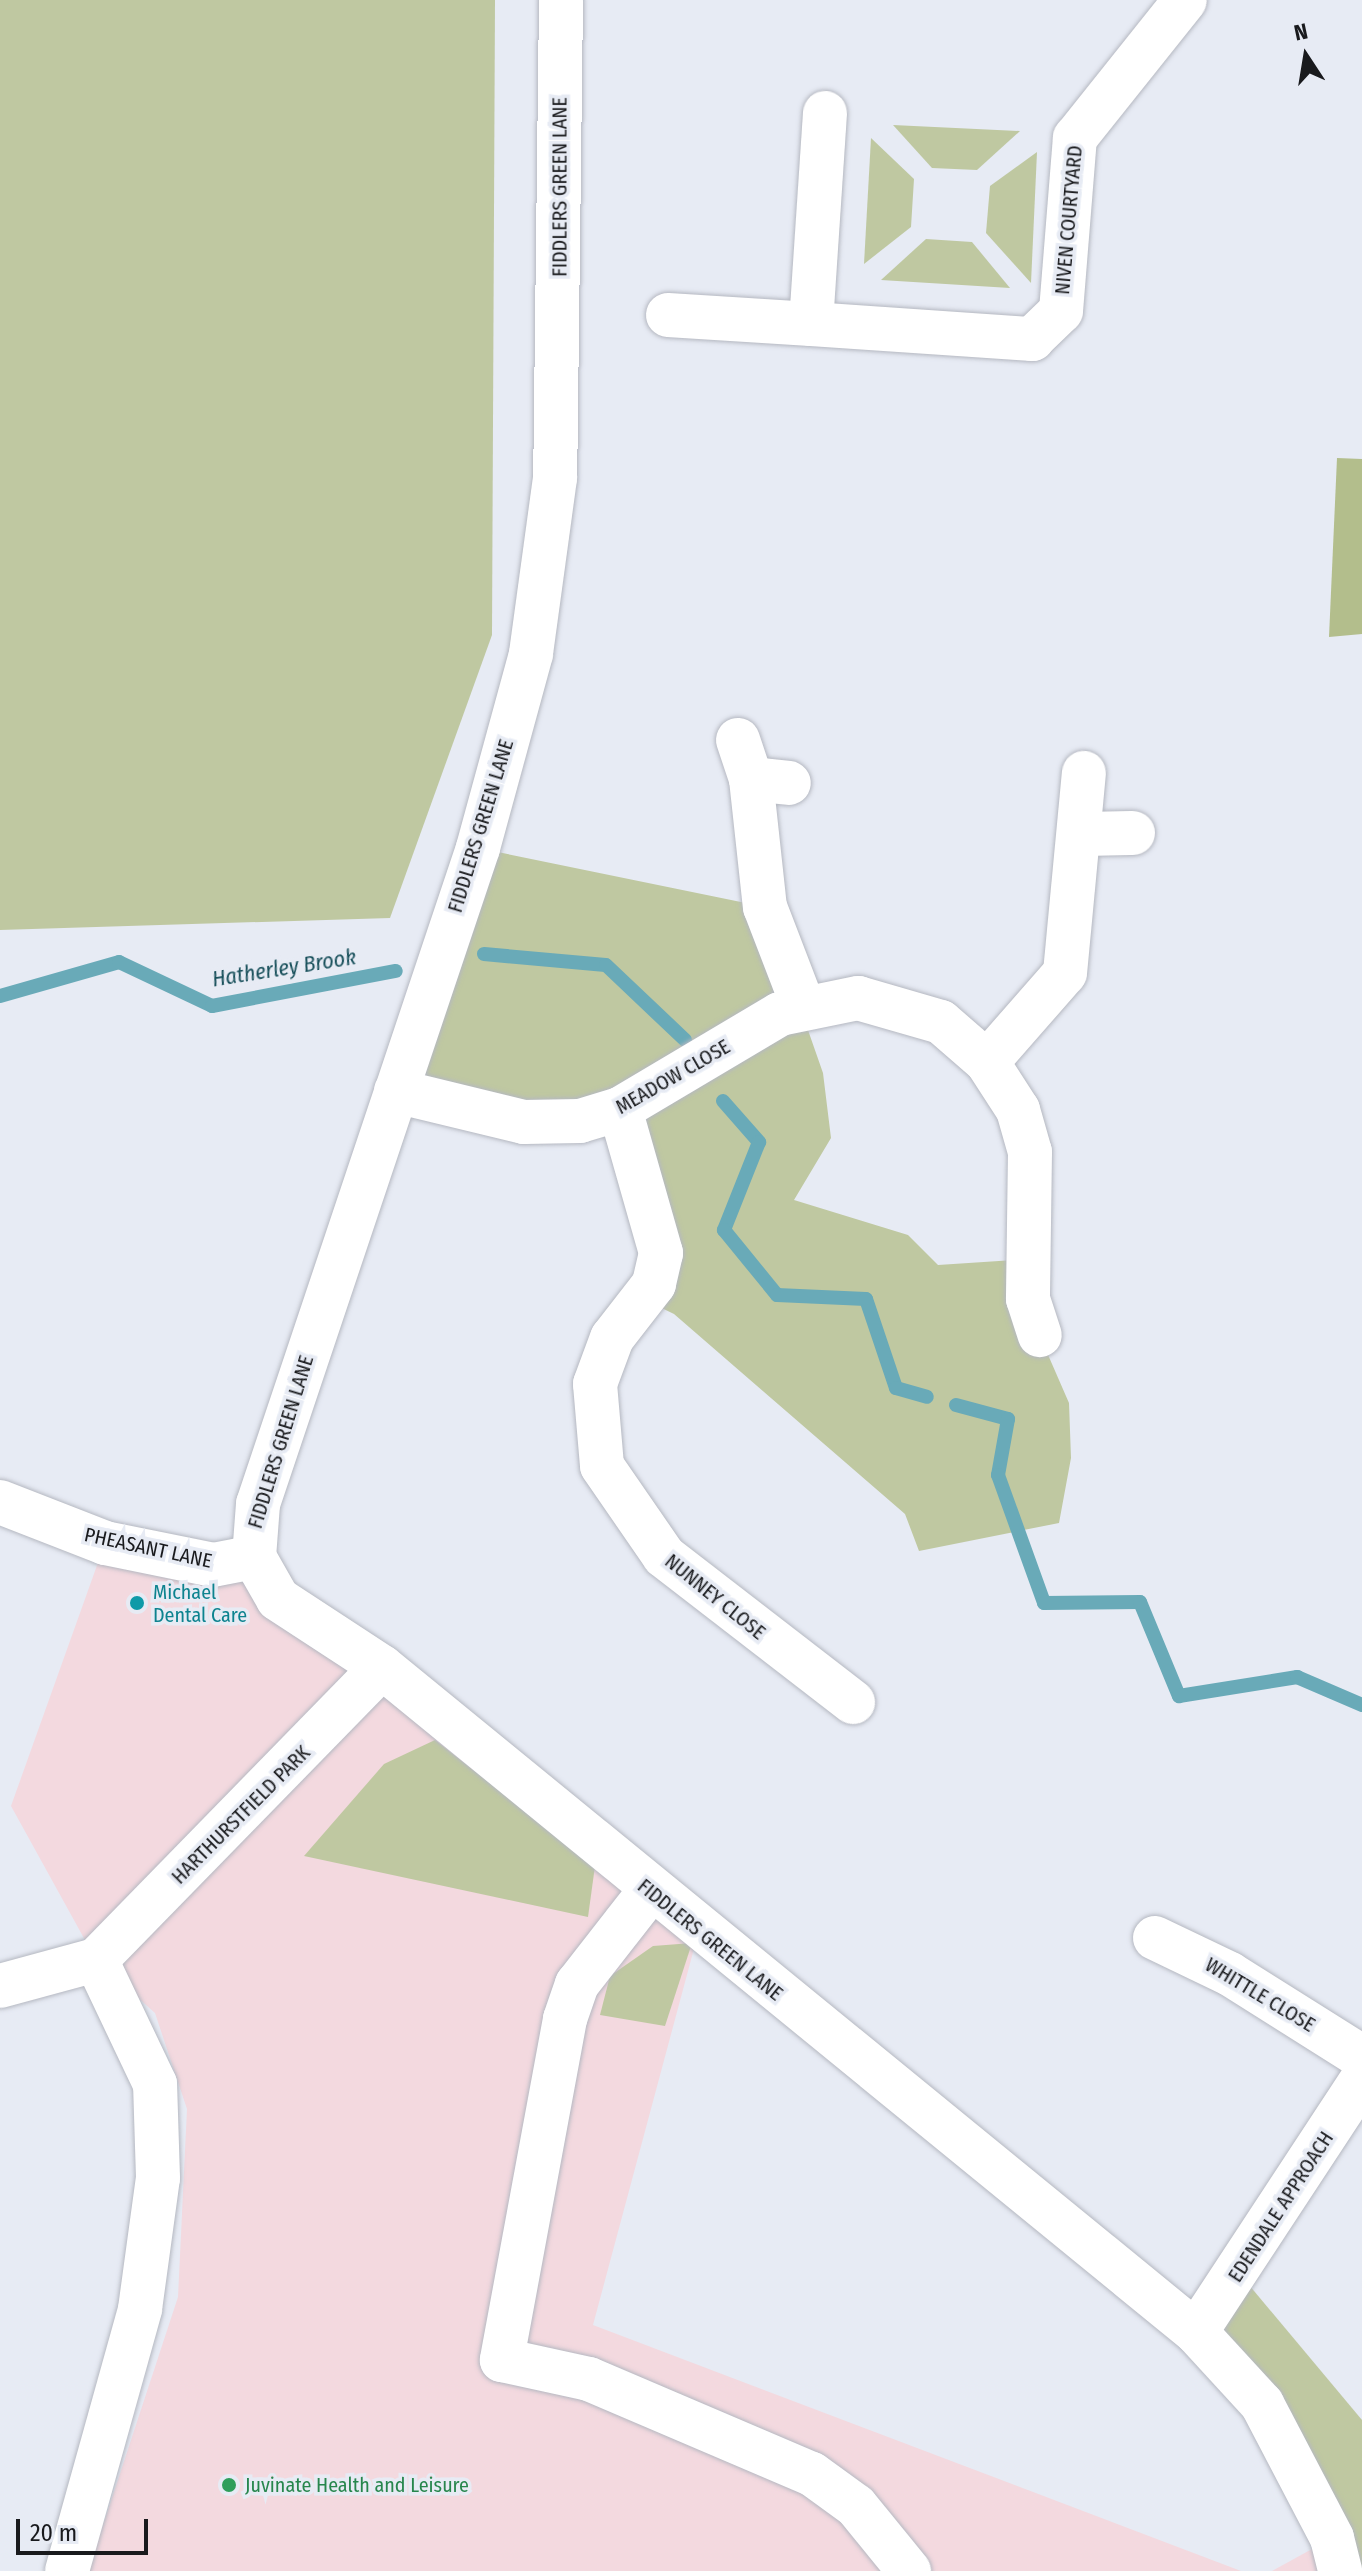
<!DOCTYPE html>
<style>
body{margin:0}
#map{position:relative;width:1362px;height:2571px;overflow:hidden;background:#e7ebf4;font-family:"Fira Sans Condensed",sans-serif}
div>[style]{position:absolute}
.commercial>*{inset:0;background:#f3d9df}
.green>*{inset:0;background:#bfc8a1}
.forest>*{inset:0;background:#b3be8c}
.stream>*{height:14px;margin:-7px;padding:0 7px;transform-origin:7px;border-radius:7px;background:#69aab8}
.roads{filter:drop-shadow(0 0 2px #b5b8c1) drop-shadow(0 0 2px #b5b8c1)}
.minor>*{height:44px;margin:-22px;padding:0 22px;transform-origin:22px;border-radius:22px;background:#fff}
.dots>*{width:22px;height:22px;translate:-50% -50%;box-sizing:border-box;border:4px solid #e7ebf4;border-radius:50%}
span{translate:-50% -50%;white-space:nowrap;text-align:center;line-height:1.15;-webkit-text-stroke:7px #e7ebf4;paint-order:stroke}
.street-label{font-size:20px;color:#191a1d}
.culture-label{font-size:20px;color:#0d838f}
.left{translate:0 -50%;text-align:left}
.leisure-label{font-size:20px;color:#27864d}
.water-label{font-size:22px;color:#164e59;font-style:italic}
.north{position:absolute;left:1266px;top:16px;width:80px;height:80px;-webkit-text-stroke:6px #e7ebf4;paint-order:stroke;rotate:348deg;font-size:22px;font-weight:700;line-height:32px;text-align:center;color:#191a1d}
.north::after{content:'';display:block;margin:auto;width:28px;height:36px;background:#191a1d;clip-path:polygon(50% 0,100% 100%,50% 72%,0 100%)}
.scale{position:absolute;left:16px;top:2519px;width:132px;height:36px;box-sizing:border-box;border:4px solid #191a1d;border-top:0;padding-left:10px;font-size:24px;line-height:28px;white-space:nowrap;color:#191a1d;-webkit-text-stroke:6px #e7ebf4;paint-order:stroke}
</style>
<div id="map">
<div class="commercial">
<i style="clip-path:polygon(105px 1543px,241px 1559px,699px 1930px,593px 2325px,1241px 2571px,88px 2571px,178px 2297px,187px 2109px,155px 2013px,96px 1960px,11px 1806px)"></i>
<i style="clip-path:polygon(1332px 2538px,1340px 2571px,1272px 2571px)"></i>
</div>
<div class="green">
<i style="clip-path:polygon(0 0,495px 0,492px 635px,390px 918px,0 930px)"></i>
<i style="clip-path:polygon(893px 125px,1020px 131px,977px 170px,932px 168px)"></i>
<i style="clip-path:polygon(871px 138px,914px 179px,911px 227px,864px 264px)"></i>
<i style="clip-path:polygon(1037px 152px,1031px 283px,986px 233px,990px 186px)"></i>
<i style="clip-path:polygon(926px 239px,972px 242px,1010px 288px,881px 280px)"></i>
<i style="clip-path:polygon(478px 848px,765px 907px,823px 1073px,831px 1138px,794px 1200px,908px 1235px,938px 1265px,1029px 1259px,1032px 1318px,1069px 1403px,1071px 1458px,1059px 1523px,919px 1551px,905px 1514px,674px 1314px,643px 1299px,654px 1284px,620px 1110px,396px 1091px)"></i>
<i style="clip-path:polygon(435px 1740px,595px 1866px,588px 1917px,304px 1856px,384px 1764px)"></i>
<i style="clip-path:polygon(692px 1943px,665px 2026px,600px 2015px,610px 1976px,653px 1946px)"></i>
<i style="clip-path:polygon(1239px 2273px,1362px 2420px,1362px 2571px,1340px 2571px,1196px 2332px)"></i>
</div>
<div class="forest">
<i style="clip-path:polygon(1337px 458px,1362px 459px,1362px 634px,1329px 637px)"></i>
</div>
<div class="stream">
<i style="left:484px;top:954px;width:122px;rotate:5.2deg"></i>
<i style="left:606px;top:965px;width:109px;rotate:43.5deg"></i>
<i style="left:0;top:996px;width:124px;rotate:-15.9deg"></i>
<i style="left:119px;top:962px;width:103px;rotate:25.3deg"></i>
<i style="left:212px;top:1006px;width:187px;rotate:-10.8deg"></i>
<i style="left:723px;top:1101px;width:55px;rotate:48.7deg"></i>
<i style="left:759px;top:1142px;width:95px;rotate:111.7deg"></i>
<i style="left:724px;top:1230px;width:84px;rotate:50.8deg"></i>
<i style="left:777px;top:1295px;width:89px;rotate:2.6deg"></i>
<i style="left:866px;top:1299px;width:94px;rotate:71.4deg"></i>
<i style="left:896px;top:1388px;width:32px;rotate:16deg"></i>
<i style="left:956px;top:1405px;width:54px;rotate:15.1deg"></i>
<i style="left:1008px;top:1419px;width:57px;rotate:100.1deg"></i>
<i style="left:998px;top:1475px;width:136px;rotate:70.2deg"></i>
<i style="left:1044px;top:1603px;width:96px;rotate:-0.6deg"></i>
<i style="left:1140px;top:1602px;width:102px;rotate:67.5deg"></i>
<i style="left:1179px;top:1696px;width:120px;rotate:-9.1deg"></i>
<i style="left:1297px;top:1677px;width:71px;rotate:23.3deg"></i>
</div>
<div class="roads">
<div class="minor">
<i style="left:561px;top:0;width:478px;rotate:90.7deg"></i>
<i style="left:555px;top:478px;width:178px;rotate:97.8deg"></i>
<i style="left:531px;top:654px;width:201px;rotate:105.3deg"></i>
<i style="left:478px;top:848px;width:692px;rotate:108.54deg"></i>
<i style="left:258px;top:1504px;width:53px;rotate:94.3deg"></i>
<i style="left:254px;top:1557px;width:48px;rotate:60.3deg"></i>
<i style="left:278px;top:1599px;width:124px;rotate:33.2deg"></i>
<i style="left:382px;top:1667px;width:1051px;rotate:39.25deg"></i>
<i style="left:1196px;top:2332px;width:98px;rotate:47.5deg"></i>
<i style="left:1262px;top:2404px;width:151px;rotate:62.4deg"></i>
<i style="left:1332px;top:2538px;width:34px;rotate:76deg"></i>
<i style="left:825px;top:113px;width:211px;rotate:93.8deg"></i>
<i style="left:811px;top:324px;width:222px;rotate:3.9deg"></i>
<i style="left:1032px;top:339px;width:40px;rotate:-44deg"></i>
<i style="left:1061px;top:311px;width:174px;rotate:-85.4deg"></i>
<i style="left:1075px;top:138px;width:176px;rotate:-51.4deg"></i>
<i style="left:668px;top:315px;width:143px;rotate:3.6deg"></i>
<i style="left:738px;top:740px;width:41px;rotate:71.6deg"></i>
<i style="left:751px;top:779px;width:129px;rotate:83.8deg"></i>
<i style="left:765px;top:907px;width:106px;rotate:69deg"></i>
<i style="left:751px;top:779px;width:38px;rotate:6deg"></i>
<i style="left:1082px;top:834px;width:51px;rotate:-1.1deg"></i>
<i style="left:987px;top:1062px;width:57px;rotate:57.1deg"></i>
<i style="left:1018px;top:1110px;width:44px;rotate:74.1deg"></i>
<i style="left:1030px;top:1152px;width:147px;rotate:90.8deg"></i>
<i style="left:1028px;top:1299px;width:38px;rotate:72deg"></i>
<i style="left:396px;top:1091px;width:132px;rotate:13.6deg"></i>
<i style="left:524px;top:1122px;width:56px;rotate:-1deg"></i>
<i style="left:580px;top:1121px;width:42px;rotate:-16.7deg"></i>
<i style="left:620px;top:1109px;width:186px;rotate:-30.7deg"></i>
<i style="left:780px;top:1014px;width:80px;rotate:-11.6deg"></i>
<i style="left:858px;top:998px;width:86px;rotate:16.1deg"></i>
<i style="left:941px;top:1022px;width:61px;rotate:41deg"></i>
<i style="left:987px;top:1062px;width:118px;rotate:-48.8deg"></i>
<i style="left:1065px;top:973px;width:201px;rotate:-84.6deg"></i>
<i style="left:620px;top:1109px;width:150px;rotate:74.1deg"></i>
<i style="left:661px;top:1253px;width:32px;rotate:103deg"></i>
<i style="left:654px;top:1284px;width:68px;rotate:127.9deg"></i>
<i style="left:612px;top:1338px;width:49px;rotate:110.3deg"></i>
<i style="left:595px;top:1384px;width:82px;rotate:85.1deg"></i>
<i style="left:602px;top:1466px;width:109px;rotate:55.4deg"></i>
<i style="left:664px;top:1556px;width:239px;rotate:37.7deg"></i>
<i style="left:0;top:1502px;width:113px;rotate:21.3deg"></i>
<i style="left:105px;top:1543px;width:110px;rotate:11.5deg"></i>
<i style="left:213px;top:1565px;width:42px;rotate:-11deg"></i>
<i style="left:649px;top:1892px;width:117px;rotate:128deg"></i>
<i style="left:577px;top:1984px;width:37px;rotate:109deg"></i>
<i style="left:565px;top:2019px;width:347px;rotate:100.5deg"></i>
<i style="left:502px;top:2360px;width:89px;rotate:12.3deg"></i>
<i style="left:589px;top:2379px;width:242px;rotate:23.1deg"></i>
<i style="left:812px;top:2474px;width:54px;rotate:36deg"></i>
<i style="left:856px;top:2506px;width:84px;rotate:50.8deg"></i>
<i style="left:1155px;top:1938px;width:83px;rotate:25.6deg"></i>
<i style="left:1230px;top:1974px;width:156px;rotate:32.2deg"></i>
<i style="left:0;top:1986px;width:99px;rotate:-15.2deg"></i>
<i style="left:96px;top:1960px;width:409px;rotate:-45.7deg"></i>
<i style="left:1196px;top:2332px;width:303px;rotate:-56.7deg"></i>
<i style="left:67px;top:2571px;width:272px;rotate:-74.4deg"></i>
<i style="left:140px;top:2309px;width:132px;rotate:-82.2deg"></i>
<i style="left:158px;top:2178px;width:94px;rotate:-91.8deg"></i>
<i style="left:155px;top:2084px;width:137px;rotate:-115.4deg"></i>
</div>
</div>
<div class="dots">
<i style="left:137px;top:1603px;background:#0f9aa8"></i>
<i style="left:229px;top:2485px;background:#2e9e5b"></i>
</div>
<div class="street-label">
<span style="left:560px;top:187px;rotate:-90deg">FIDDLERS GREEN LANE</span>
<span style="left:1069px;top:220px;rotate:-85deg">NIVEN COURTYARD</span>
<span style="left:481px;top:826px;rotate:-73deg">FIDDLERS GREEN LANE</span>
<span style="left:673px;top:1077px;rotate:-30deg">MEADOW CLOSE</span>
<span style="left:281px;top:1442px;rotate:-73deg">FIDDLERS GREEN LANE</span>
<span style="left:148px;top:1548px;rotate:12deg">PHEASANT LANE</span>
<span style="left:715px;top:1597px;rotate:39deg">NUNNEY CLOSE</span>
<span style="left:241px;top:1815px;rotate:-45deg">HARTHURSTFIELD PARK</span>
<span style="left:710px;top:1940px;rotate:39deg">FIDDLERS GREEN LANE</span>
<span style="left:1260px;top:1995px;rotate:31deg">WHITTLE CLOSE</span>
<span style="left:1281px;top:2207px;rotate:-57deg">EDENDALE APPROACH</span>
</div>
<div class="culture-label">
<span class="left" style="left:153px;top:1604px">Michael<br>Dental Care</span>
</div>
<div class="leisure-label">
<span class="left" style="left:245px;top:2485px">Juvinate Health and Leisure</span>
</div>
<div class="water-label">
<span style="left:284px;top:968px;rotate:-9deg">Hatherley Brook</span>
</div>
<div class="north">N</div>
<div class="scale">20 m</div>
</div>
